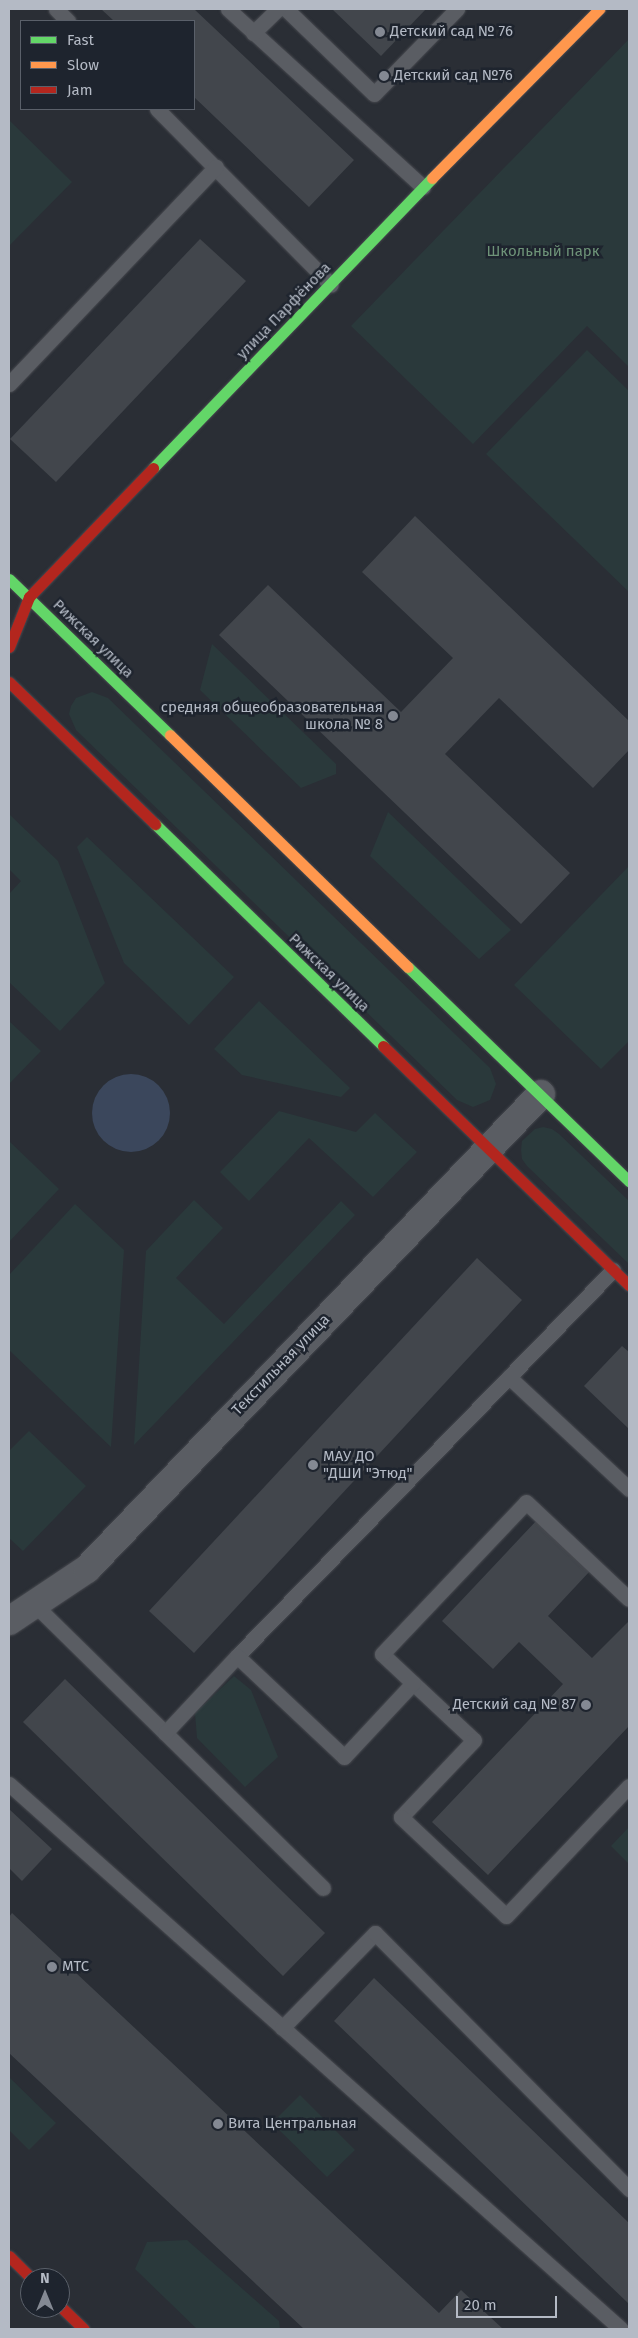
<!DOCTYPE html>
<meta charset="utf-8">
<style>
body{margin:0}
#map{position:relative;width:638px;height:2338px;overflow:hidden;background:#2a2e35;font-family:"Fira Sans",sans-serif}
div>[style]{position:absolute}
.green>*{inset:0;background:#2a393b}
.water>*{inset:0;background:#3b475c}
.round{border-radius:50%}
.building>*{inset:0;background:#42464c}
.roads{filter:drop-shadow(0 0 1px #484a50) drop-shadow(0 0 1px #484a50)}
.lane>*{height:15px;margin:-7.5px;padding:0 7.5px;transform-origin:7.5px;border-radius:7.5px;background:#5a5d63}
.street>*{height:28px;margin:-14px;padding:0 14px;transform-origin:14px;border-radius:14px;background:#5a5d63}
.fast>*{height:11px;margin:-5.5px;padding:0 5.5px;transform-origin:5.5px;border-radius:5.5px;background:#63d668}
.slow>*{height:11px;margin:-5.5px;padding:0 5.5px;transform-origin:5.5px;border-radius:5.5px;background:#ff974d}
.jam>*{height:11px;margin:-5.5px;padding:0 5.5px;transform-origin:5.5px;border-radius:5.5px;background:#b3261e}
.dots>*{width:14px;height:14px;translate:-50% -50%;box-sizing:border-box;border:2px solid #1e242e;border-radius:50%}
span{translate:-50% -50%;white-space:nowrap;text-align:center;line-height:1.15;-webkit-text-stroke:5px #1e242e;paint-order:stroke}
.poi-label{font-size:15px;color:#b4bac5}
.left{translate:0 -50%;text-align:left}
.right{translate:-100% -50%;text-align:right}
.park-label{font-size:15px;color:#6e9378}
.street-label{font-size:15px;color:#b4bac5}
.frame{position:absolute;inset:0;border:10px solid #b4bac5;pointer-events:none}
.legend{position:absolute;left:20px;top:20px;width:175px;height:90px;box-sizing:border-box;background:#1e242e;border:1px solid #5a606a;margin:0;padding:6px 9px;list-style:none;font-size:15px;color:#b4bac5}
.legend li{display:flex;align-items:center;gap:10px;height:25px}
.legend b{width:25px;border:1px solid #5a606a}
.north{position:absolute;left:20px;top:2268px;width:50px;height:50px;box-sizing:border-box;background:#1e242e;border:1px solid #5a606a;border-radius:50%;rotate:0deg;font-size:14px;font-weight:700;line-height:20px;text-align:center;color:#b4bac5}
.north::after{content:'';display:block;margin:auto;width:18px;height:22px;background:#848993;clip-path:polygon(50% 0,100% 100%,50% 72%,0 100%)}
.scale{position:absolute;left:456px;top:2296px;width:101px;height:22px;box-sizing:border-box;border:2px solid #b4bac5;border-top:0;padding-left:6px;font-size:15px;line-height:18px;white-space:nowrap;color:#b4bac5;-webkit-text-stroke:4px #1e242e;paint-order:stroke}
</style>
<div id="map">
<div class="green">
<i style="clip-path:polygon(629px 39px,629px 367px,587px 326px,473px 444px,351px 326px)"></i>
<i style="clip-path:polygon(9px 120px,72px 182px,9px 246px)"></i>
<i style="clip-path:polygon(587px 350px,629px 391px,629px 592px,486px 454px)"></i>
<i style="clip-path:polygon(212px 644px,336px 764px,336px 774px,301px 788px,200px 690px)"></i>
<i style="clip-path:polygon(92px 692px,108px 698px,490px 1068px,496px 1084px,490px 1100px,473px 1107px,457px 1100px,76px 730px,69px 714px,71px 706px,76px 698px)"></i>
<i style="clip-path:polygon(388px 812px,511px 930px,479px 959px,370px 856px)"></i>
<i style="clip-path:polygon(9px 814px,58px 861px,105px 983px,60px 1031px,9px 982px,9px 894px,21px 881px,9px 869px)"></i>
<i style="clip-path:polygon(87px 837px,234px 977px,189px 1025px,124px 963px,77px 847px)"></i>
<i style="clip-path:polygon(629px 866px,629px 1041px,601px 1069px,514px 985px)"></i>
<i style="clip-path:polygon(259px 1001px,350px 1088px,341px 1097px,242px 1075px,214px 1049px)"></i>
<i style="clip-path:polygon(9px 1021px,41px 1051px,9px 1084px)"></i>
<i style="clip-path:polygon(279px 1111px,356px 1132px,375px 1113px,417px 1152px,373px 1197px,309px 1138px,249px 1201px,220px 1172px)"></i>
<i style="clip-path:polygon(543px 1127px,552px 1129px,559px 1134px,629px 1201px,629px 1264px,527px 1166px,522px 1159px,521px 1150px,522px 1141px,535px 1129px)"></i>
<i style="clip-path:polygon(9px 1141px,59px 1189px,9px 1242px)"></i>
<i style="clip-path:polygon(194px 1200px,223px 1228px,176px 1278px,224px 1324px,341px 1201px,355px 1215px,134px 1445px,146px 1251px)"></i>
<i style="clip-path:polygon(75px 1204px,124px 1250px,111px 1447px,9px 1350px,9px 1275px)"></i>
<i style="clip-path:polygon(29px 1431px,86px 1486px,23px 1551px,9px 1538px,9px 1451px)"></i>
<i style="clip-path:polygon(234px 1676px,251px 1690px,278px 1757px,245px 1787px,197px 1738px,195px 1713px)"></i>
<i style="clip-path:polygon(629px 1827px,629px 1864px,611px 1846px)"></i>
<i style="clip-path:polygon(9px 2077px,56px 2123px,29px 2150px,9px 2130px)"></i>
<i style="clip-path:polygon(300px 2095px,355px 2150px,327px 2177px,272px 2123px)"></i>
<i style="clip-path:polygon(187px 2240px,279px 2321px,280px 2329px,197px 2329px,135px 2269px,147px 2242px)"></i>
</div>
<div class="water">
<i class="round" style="left:92px;top:1074px;width:78px;height:78px"></i>
</div>
<div class="building">
<i style="clip-path:polygon(101px 9px,194px 9px,354px 160px,309px 207px,194px 97px,194px 21px,114px 21px)"></i>
<i style="clip-path:polygon(332px 9px,426px 9px,381px 56px)"></i>
<i style="clip-path:polygon(200px 239px,246px 281px,56px 482px,10px 439px)"></i>
<i style="clip-path:polygon(415px 516px,629px 721px,629px 750px,593px 788px,499px 698px,445px 754px,570px 873px,521px 924px,219px 635px,268px 585px,401px 712px,453px 658px,362px 572px)"></i>
<i style="clip-path:polygon(477px 1258px,522px 1300px,194px 1653px,149px 1611px)"></i>
<i style="clip-path:polygon(622px 1346px,629px 1352px,629px 1429px,584px 1386px)"></i>
<i style="clip-path:polygon(537px 1520px,590px 1571px,548px 1616px,592px 1658px,629px 1621px,629px 1726px,488px 1875px,432px 1822px,563px 1684px,519px 1642px,493px 1669px,442px 1621px)"></i>
<i style="clip-path:polygon(65px 1679px,325px 1933px,283px 1976px,23px 1722px)"></i>
<i style="clip-path:polygon(9px 1809px,52px 1849px,22px 1881px,9px 1868px)"></i>
<i style="clip-path:polygon(12px 1913px,439px 2313px,461px 2290px,503px 2329px,304px 2329px,9px 2053px,9px 1917px)"></i>
<i style="clip-path:polygon(374px 1978px,629px 2223px,629px 2304px,334px 2021px)"></i>
</div>
<div class="roads">
<div class="lane">
<i style="left:56px;top:9px;width:17px;rotate:45deg"></i>
<i style="left:228px;top:9px;width:264px;rotate:42.4deg"></i>
<i style="left:286px;top:9px;width:122px;rotate:44deg"></i>
<i style="left:374px;top:94px;width:119px;rotate:-45.7deg"></i>
<i style="left:253px;top:33px;width:35px;rotate:-44deg"></i>
<i style="left:157px;top:109px;width:247px;rotate:45.3deg"></i>
<i style="left:9px;top:384px;width:300px;rotate:-46.4deg"></i>
<i style="left:509px;top:1377px;width:164px;rotate:43deg"></i>
<i style="left:34px;top:1604px;width:405px;rotate:44.5deg"></i>
<i style="left:237px;top:1656px;width:539px;rotate:-45.75deg"></i>
<i style="left:413px;top:1683px;width:83px;rotate:43.1deg"></i>
<i style="left:474px;top:1740px;width:106px;rotate:133.5deg"></i>
<i style="left:401px;top:1817px;width:144px;rotate:43.3deg"></i>
<i style="left:506px;top:1916px;width:179px;rotate:-46.6deg"></i>
<i style="left:165px;top:1733px;width:105px;rotate:-46.9deg"></i>
<i style="left:237px;top:1656px;width:147px;rotate:43.3deg"></i>
<i style="left:344px;top:1757px;width:101px;rotate:-47deg"></i>
<i style="left:413px;top:1683px;width:42px;rotate:-136.9deg"></i>
<i style="left:382px;top:1654px;width:209px;rotate:-46.5deg"></i>
<i style="left:526px;top:1502px;width:141px;rotate:43.3deg"></i>
<i style="left:9px;top:1784px;width:819px;rotate:41.69deg"></i>
<i style="left:282px;top:2028px;width:133px;rotate:-45.6deg"></i>
<i style="left:375px;top:1933px;width:361px;rotate:45.2deg"></i>
</div>
<div class="street">
<i style="left:9px;top:1621px;width:94px;rotate:-33.7deg"></i>
<i style="left:87px;top:1569px;width:657px;rotate:-46.29deg"></i>
</div>
<div class="fast">
<i style="left:153px;top:468px;width:402px;rotate:-46.1deg"></i>
<i style="left:9px;top:579px;width:224px;rotate:44.1deg"></i>
<i style="left:155px;top:824px;width:318px;rotate:44.2deg"></i>
<i style="left:408px;top:967px;width:308px;rotate:44.1deg"></i>
</div>
<div class="slow">
<i style="left:432px;top:178px;width:238px;rotate:-45.3deg"></i>
<i style="left:170px;top:735px;width:332px;rotate:44.3deg"></i>
</div>
<div class="jam">
<i style="left:9px;top:647px;width:54px;rotate:-68.2deg"></i>
<i style="left:29px;top:597px;width:179px;rotate:-46.1deg"></i>
<i style="left:9px;top:682px;width:204px;rotate:44.2deg"></i>
<i style="left:383px;top:1046px;width:343px;rotate:44.2deg"></i>
<i style="left:9px;top:2256px;width:31px;rotate:45deg"></i>
<i style="left:60px;top:2306px;width:33px;rotate:44deg"></i>
</div>
</div>
<div class="dots">
<i style="left:380px;top:32px;background:#848993"></i>
<i style="left:384px;top:76px;background:#848993"></i>
<i style="left:393px;top:716px;background:#848993"></i>
<i style="left:313px;top:1465px;background:#848993"></i>
<i style="left:586px;top:1705px;background:#848993"></i>
<i style="left:52px;top:1967px;background:#848993"></i>
<i style="left:218px;top:2124px;background:#848993"></i>
</div>
<div class="poi-label">
<span class="left" style="left:390px;top:32px">Детский сад № 76</span>
<span class="left" style="left:394px;top:76px">Детский сад №76</span>
<span class="right" style="left:383px;top:716px">средняя общеобразовательная<br>школа № 8</span>
<span class="left" style="left:323px;top:1465px">МАУ ДО<br>"ДШИ "Этюд"</span>
<span class="right" style="left:576px;top:1705px">Детский сад № 87</span>
<span class="left" style="left:62px;top:1967px">МТС</span>
<span class="left" style="left:228px;top:2124px">Вита Центральная</span>
</div>
<div class="park-label">
<span style="left:543px;top:252px">Школьный парк</span>
</div>
<div class="street-label">
<span style="left:284px;top:311px;rotate:-46deg">улица Парфёнова</span>
<span style="left:93px;top:639px;rotate:44deg">Рижская улица</span>
<span style="left:329px;top:973px;rotate:44deg">Рижская улица</span>
<span style="left:281px;top:1365px;rotate:-46deg">Текстильная улица</span>
</div>
<div class="frame"></div>
<ul class="legend">
<li><b style="height:6px;background:#63d668"></b>Fast</li>
<li><b style="height:6px;background:#ff974d"></b>Slow</li>
<li><b style="height:6px;background:#b3261e"></b>Jam</li>
</ul>
<div class="north">N</div>
<div class="scale">20 m</div>
</div>
